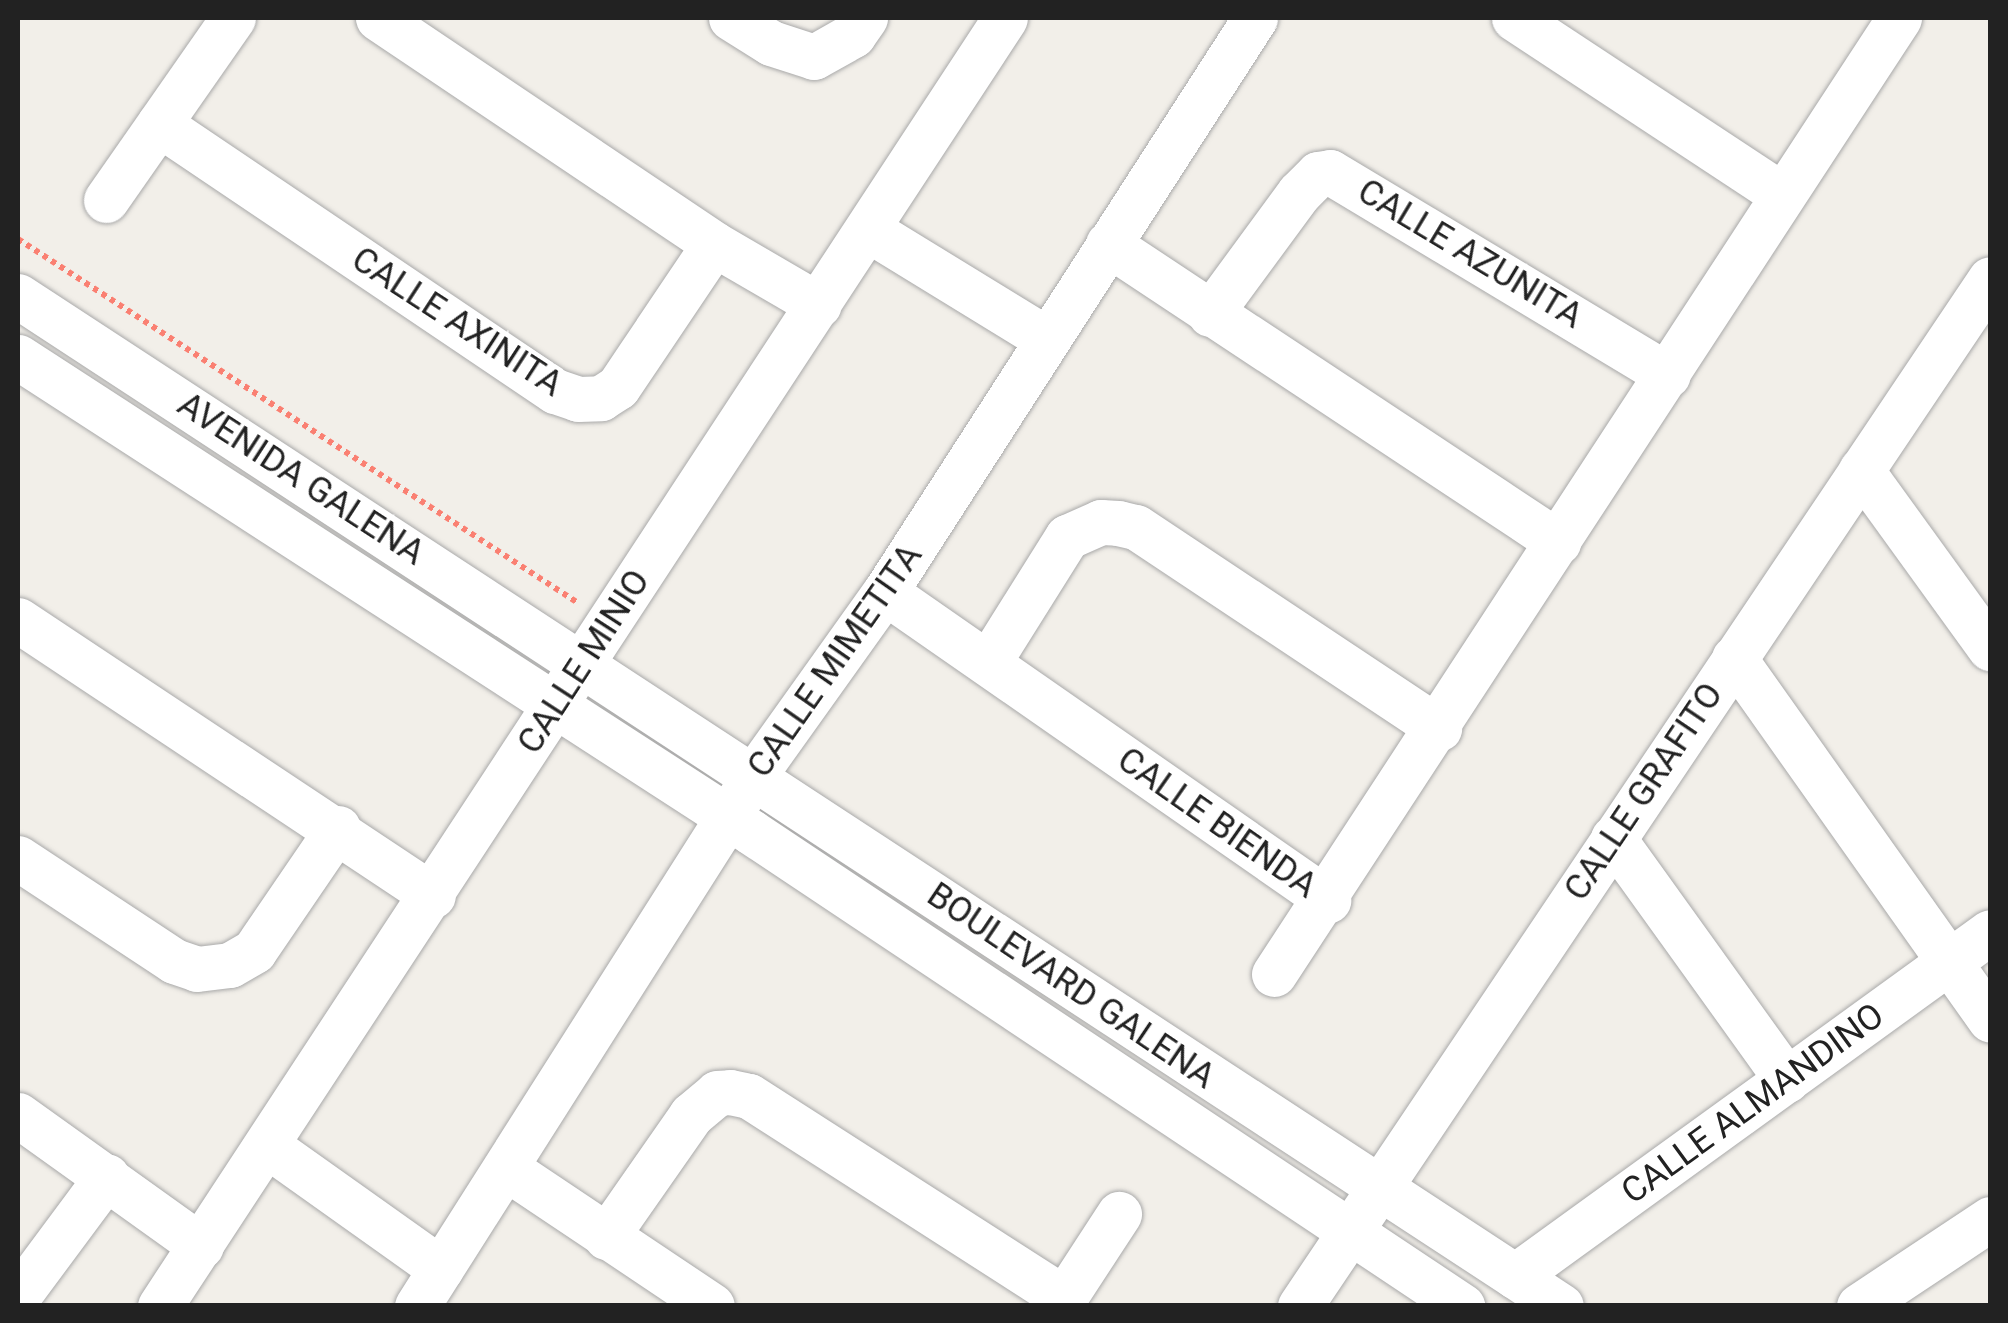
<!DOCTYPE html>
<style>
body{margin:0}
#map{position:relative;width:2008px;height:1323px;overflow:hidden;background:#f2efe9;font-family:Roboto,sans-serif}
div>[style]{position:absolute}
.path>*{height:6px;margin-top:-3px;transform-origin:0;background:repeating-linear-gradient(90deg,#fa8072 0 5px,transparent 0 10px)}
.roads{filter:drop-shadow(0 0 2px #a9a9a9) drop-shadow(0 0 2px #a9a9a9)}
.minor>*{height:45px;margin:-22.5px;padding:0 22.5px;transform-origin:22.5px;border-radius:22.5px;background:#fff}
span{translate:-50% -50%;white-space:nowrap;text-align:center;line-height:1.15;-webkit-text-stroke:8px #fff;paint-order:stroke}
.street-label{font-size:35px;color:#222}
.frame{position:absolute;inset:0;border:20px solid #222;pointer-events:none}
</style>
<div id="map">
<div class="path">
<i style="left:18px;top:239px;width:668px;rotate:33.02deg"></i>
</div>
<div class="roads">
<div class="minor">
<i style="left:378px;top:18px;width:405px;rotate:33.9deg"></i>
<i style="left:714px;top:244px;width:121px;rotate:30.2deg"></i>
<i style="left:731px;top:18px;width:47px;rotate:32deg"></i>
<i style="left:771px;top:43px;width:45px;rotate:18deg"></i>
<i style="left:814px;top:57px;width:45px;rotate:-29.4deg"></i>
<i style="left:853px;top:35px;width:21px;rotate:-55deg"></i>
<i style="left:1514px;top:18px;width:320px;rotate:33.4deg"></i>
<i style="left:159px;top:124px;width:478px;rotate:34deg"></i>
<i style="left:555px;top:391px;width:24px;rotate:19deg"></i>
<i style="left:578px;top:399px;width:23px;rotate:-2deg"></i>
<i style="left:601px;top:398px;width:20px;rotate:-33deg"></i>
<i style="left:618px;top:387px;width:172px;rotate:-56.1deg"></i>
<i style="left:106px;top:200px;width:222px;rotate:-55.1deg"></i>
<i style="left:869px;top:230px;width:209px;rotate:31.5deg"></i>
<i style="left:1108px;top:244px;width:540px;rotate:33.51deg"></i>
<i style="left:18px;top:296px;width:1844px;rotate:33.21deg"></i>
<i style="left:1210px;top:314px;width:150px;rotate:-53.7deg"></i>
<i style="left:1299px;top:193px;width:27px;rotate:-45deg"></i>
<i style="left:1318px;top:174px;width:12px;rotate:-9deg"></i>
<i style="left:1330px;top:172px;width:394px;rotate:31deg"></i>
<i style="left:18px;top:357px;width:873px;rotate:32.94deg"></i>
<i style="left:751px;top:832px;width:855px;rotate:33.69deg"></i>
<i style="left:1861px;top:470px;width:220px;rotate:54.1deg"></i>
<i style="left:885px;top:592px;width:540px;rotate:34.81deg"></i>
<i style="left:18px;top:620px;width:498px;rotate:33.6deg"></i>
<i style="left:1734px;top:658px;width:443px;rotate:54.7deg"></i>
<i style="left:988px;top:663px;width:149px;rotate:-57.9deg"></i>
<i style="left:1067px;top:537px;width:37px;rotate:-24deg"></i>
<i style="left:1101px;top:522px;width:17px;rotate:3deg"></i>
<i style="left:1118px;top:523px;width:18px;rotate:13deg"></i>
<i style="left:1136px;top:527px;width:364px;rotate:33.6deg"></i>
<i style="left:1613px;top:838px;width:298px;rotate:54.3deg"></i>
<i style="left:18px;top:858px;width:187px;rotate:33.4deg"></i>
<i style="left:174px;top:961px;width:24px;rotate:19deg"></i>
<i style="left:197px;top:969px;width:33px;rotate:-7deg"></i>
<i style="left:230px;top:965px;width:28px;rotate:-30deg"></i>
<i style="left:254px;top:951px;width:149px;rotate:-55.7deg"></i>
<i style="left:1274px;top:974px;width:1142px;rotate:-56.82deg"></i>
<i style="left:18px;top:1115px;width:225px;rotate:35.6deg"></i>
<i style="left:268px;top:1146px;width:212px;rotate:35.4deg"></i>
<i style="left:509px;top:1170px;width:244px;rotate:33.8deg"></i>
<i style="left:606px;top:1237px;width:149px;rotate:-55.1deg"></i>
<i style="left:691px;top:1115px;width:34px;rotate:-40deg"></i>
<i style="left:717px;top:1093px;width:13px;rotate:-4deg"></i>
<i style="left:730px;top:1092px;width:19px;rotate:12deg"></i>
<i style="left:749px;top:1096px;width:374px;rotate:32.7deg"></i>
<i style="left:1515px;top:1276px;width:586px;rotate:-35.91deg"></i>
<i style="left:18px;top:1296px;width:149px;rotate:-53.4deg"></i>
<i style="left:160px;top:1306px;width:1540px;rotate:-56.73deg"></i>
<i style="left:417px;top:1306px;width:630px;rotate:-57.57deg"></i>
<i style="left:755px;top:774px;width:224px;rotate:-54.5deg"></i>
<i style="left:885px;top:592px;width:683px;rotate:-57.19deg"></i>
<i style="left:1059px;top:1306px;width:110px;rotate:-56.9deg"></i>
<i style="left:1300px;top:1306px;width:1237px;rotate:-56.1deg"></i>
<i style="left:1859px;top:1306px;width:157px;rotate:-33.6deg"></i>
</div>
</div>
<div class="street-label">
<span style="left:1470px;top:254px;rotate:31deg">CALLE AZUNITA</span>
<span style="left:457px;top:322px;rotate:33deg">CALLE AXINITA</span>
<span style="left:301px;top:479px;rotate:33deg">AVENIDA GALENA</span>
<span style="left:835px;top:661px;rotate:-55deg">CALLE MIMETITA</span>
<span style="left:584px;top:662px;rotate:-57deg">CALLE MINIO</span>
<span style="left:1644px;top:792px;rotate:-56deg">CALLE GRAFITO</span>
<span style="left:1217px;top:823px;rotate:35deg">CALLE BIENDA</span>
<span style="left:1071px;top:986px;rotate:34deg">BOULEVARD GALENA</span>
<span style="left:1753px;top:1104px;rotate:-36deg">CALLE ALMANDINO</span>
</div>
<div class="frame"></div>
</div>
